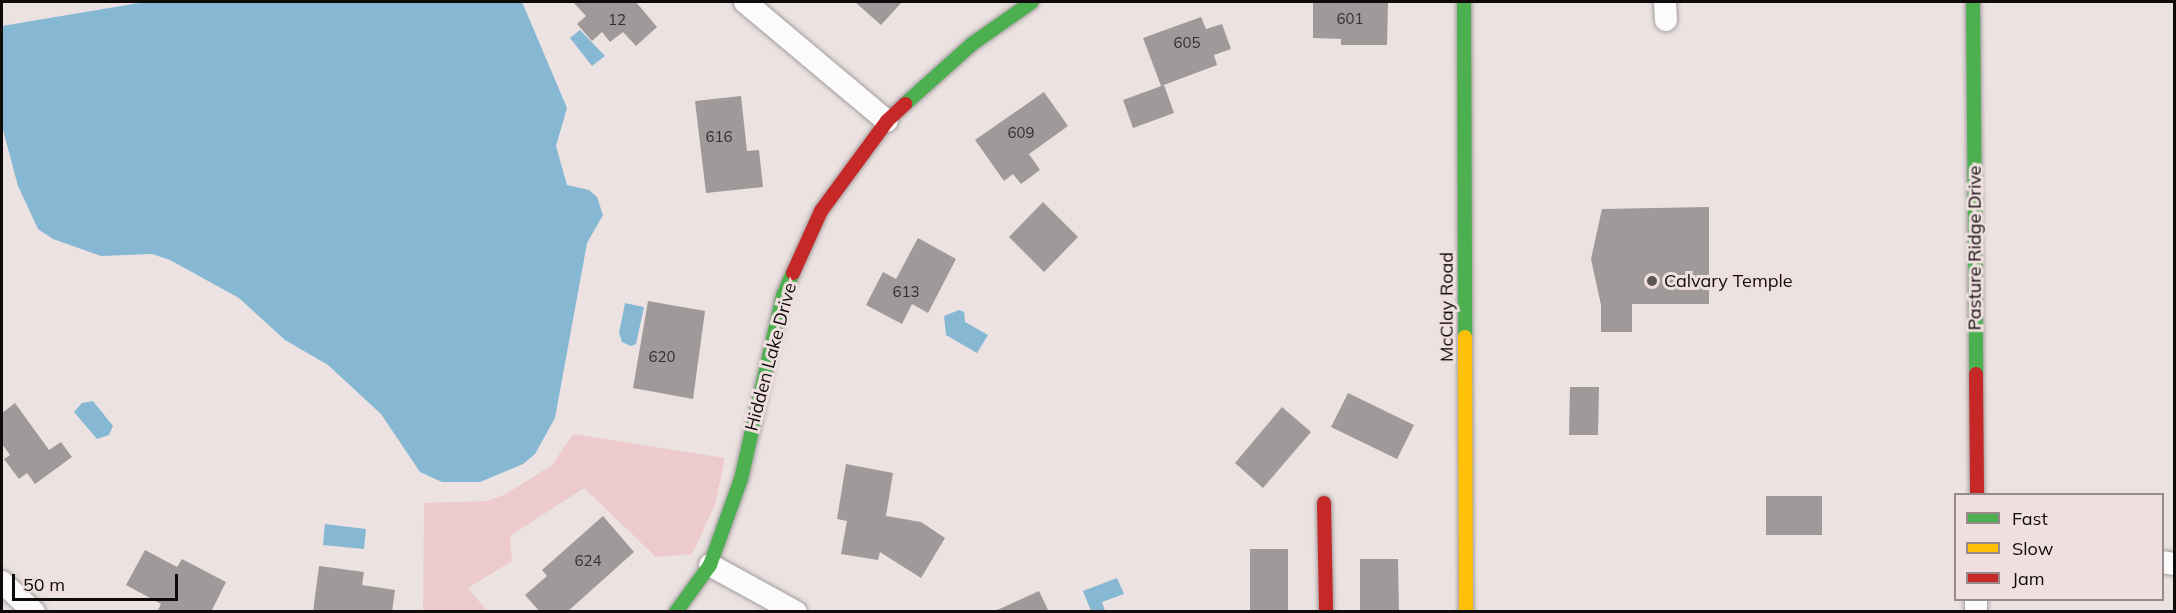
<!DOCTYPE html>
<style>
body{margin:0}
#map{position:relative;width:2176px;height:613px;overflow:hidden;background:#ece2e2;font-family:Mulish,sans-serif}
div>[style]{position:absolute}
.green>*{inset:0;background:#edcbcd}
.water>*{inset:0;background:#86b7d3}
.building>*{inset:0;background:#a09999}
.roads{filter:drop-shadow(0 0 2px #a39d9d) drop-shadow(0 0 2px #a39d9d)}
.street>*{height:22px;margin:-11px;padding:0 11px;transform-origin:11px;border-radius:11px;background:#fcfbfb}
.fast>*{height:14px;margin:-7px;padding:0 7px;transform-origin:7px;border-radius:7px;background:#4caf50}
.slow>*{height:14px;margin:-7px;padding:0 7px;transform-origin:7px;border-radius:7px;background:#ffc107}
.jam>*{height:14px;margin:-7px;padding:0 7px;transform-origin:7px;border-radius:7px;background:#c62828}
.dots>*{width:16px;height:16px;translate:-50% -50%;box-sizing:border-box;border:3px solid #efdfdf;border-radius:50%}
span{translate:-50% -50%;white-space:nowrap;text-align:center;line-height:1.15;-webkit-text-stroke:6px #efdfdf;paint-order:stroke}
.number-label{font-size:15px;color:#342e2e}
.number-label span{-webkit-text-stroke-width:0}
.street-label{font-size:18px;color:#100b0b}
.poi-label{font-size:18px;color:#100b0b}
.left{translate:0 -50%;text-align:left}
.frame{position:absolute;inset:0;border:3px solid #100b0b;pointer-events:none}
.legend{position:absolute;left:1954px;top:493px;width:210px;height:108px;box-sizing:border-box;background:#efdfdf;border:2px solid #968a8a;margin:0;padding:8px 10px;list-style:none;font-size:18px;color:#100b0b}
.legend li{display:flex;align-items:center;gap:12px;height:30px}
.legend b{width:30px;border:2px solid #968a8a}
.scale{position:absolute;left:12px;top:574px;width:166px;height:27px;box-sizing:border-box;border:3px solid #100b0b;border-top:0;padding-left:8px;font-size:18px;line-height:21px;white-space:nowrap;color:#100b0b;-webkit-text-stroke:4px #efdfdf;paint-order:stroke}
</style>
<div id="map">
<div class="green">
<i style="clip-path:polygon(573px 434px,725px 458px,715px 505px,692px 554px,656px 557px,584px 488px,510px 536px,512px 561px,468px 588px,487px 611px,423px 612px,424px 503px,487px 501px,506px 494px,552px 465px)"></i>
</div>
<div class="water">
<i style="clip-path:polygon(145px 2px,522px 2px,567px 108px,556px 146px,567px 185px,589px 190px,597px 197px,603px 215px,587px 243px,555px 418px,535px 454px,523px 464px,480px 482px,442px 482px,420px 472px,381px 414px,328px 365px,285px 340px,239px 298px,170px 260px,152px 254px,101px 256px,53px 239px,38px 229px,18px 186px,2px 126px,2px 26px)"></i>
<i style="clip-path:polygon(580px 30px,605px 56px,592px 66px,570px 38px)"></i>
<i style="clip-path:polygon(625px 303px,644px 307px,636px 344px,631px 346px,622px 342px,619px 333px)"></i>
<i style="clip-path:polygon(959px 310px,964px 312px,965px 322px,988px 335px,977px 353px,946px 335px,944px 316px)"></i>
<i style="clip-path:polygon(93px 401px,113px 426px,109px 435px,97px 439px,74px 412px,82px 403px)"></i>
<i style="clip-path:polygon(325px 524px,366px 529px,364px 549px,323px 545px)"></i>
<i style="clip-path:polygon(1117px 578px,1124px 594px,1102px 602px,1105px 611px,1091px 611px,1083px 591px)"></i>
</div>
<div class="building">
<i style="clip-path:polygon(573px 2px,636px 2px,657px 27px,636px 46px,623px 32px,610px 42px,602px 32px,592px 41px,577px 24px,586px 16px)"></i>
<i style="clip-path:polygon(855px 2px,902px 2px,881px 25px)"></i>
<i style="clip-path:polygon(1313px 2px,1388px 3px,1387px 45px,1341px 45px,1341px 39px,1313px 38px)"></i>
<i style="clip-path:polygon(1201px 17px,1206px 29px,1222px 24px,1231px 49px,1214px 55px,1217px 65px,1161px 86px,1143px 38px)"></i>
<i style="clip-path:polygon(1164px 85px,1174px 113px,1133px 128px,1123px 100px)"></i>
<i style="clip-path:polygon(1044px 92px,1068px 126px,1029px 154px,1040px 170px,1021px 184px,1013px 174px,1004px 181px,975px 140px)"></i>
<i style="clip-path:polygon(741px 96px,747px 151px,759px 150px,763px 187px,706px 193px,695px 101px)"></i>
<i style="clip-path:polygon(1043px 202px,1078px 237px,1044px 272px,1009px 237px)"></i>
<i style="clip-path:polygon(1709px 207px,1709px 304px,1632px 304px,1632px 332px,1601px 332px,1601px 305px,1591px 259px,1602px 209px)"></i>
<i style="clip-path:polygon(918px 238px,956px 259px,928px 313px,912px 304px,902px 324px,866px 305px,883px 272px,896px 279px)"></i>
<i style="clip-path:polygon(648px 301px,705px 311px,693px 399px,633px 388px)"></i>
<i style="clip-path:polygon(1570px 387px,1599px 387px,1598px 435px,1569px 435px)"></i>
<i style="clip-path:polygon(1348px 393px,1414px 425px,1397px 459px,1331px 427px)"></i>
<i style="clip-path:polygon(15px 403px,49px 450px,61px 442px,72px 457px,35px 484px,27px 473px,19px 479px,4px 459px,10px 455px,2px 444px,2px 413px)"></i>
<i style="clip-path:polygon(1282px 407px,1311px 432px,1263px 488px,1235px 463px)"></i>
<i style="clip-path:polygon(846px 464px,893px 473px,886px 516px,921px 522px,945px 538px,921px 578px,880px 552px,878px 560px,841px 554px,847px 521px,837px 519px)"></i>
<i style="clip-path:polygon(1766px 496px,1822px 496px,1822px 535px,1766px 535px)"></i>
<i style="clip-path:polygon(603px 516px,634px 552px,567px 612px,540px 612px,525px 595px,547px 576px,542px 570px)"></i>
<i style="clip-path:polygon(1250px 549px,1288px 549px,1288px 612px,1250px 612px)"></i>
<i style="clip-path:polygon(145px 550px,177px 567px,182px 559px,226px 582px,211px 612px,157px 612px,161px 604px,126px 585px)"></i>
<i style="clip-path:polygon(1360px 559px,1398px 559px,1399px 612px,1360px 612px)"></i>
<i style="clip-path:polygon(319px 566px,364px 572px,362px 585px,395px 590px,392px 612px,313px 612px)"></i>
<i style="clip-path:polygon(1039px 591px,1049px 612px,993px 612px)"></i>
</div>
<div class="roads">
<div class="street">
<i style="left:745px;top:2px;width:185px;rotate:40deg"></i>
<i style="left:1665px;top:2px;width:18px;rotate:87deg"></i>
<i style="left:2162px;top:562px;width:12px;rotate:9deg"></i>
<i style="left:710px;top:565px;width:98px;rotate:28.7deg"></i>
<i style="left:2px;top:582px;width:44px;rotate:43.2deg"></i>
<i style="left:1976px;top:612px;width:12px;rotate:-90deg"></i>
</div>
<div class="fast">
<i style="left:1464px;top:2px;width:335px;rotate:89.8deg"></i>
<i style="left:1973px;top:2px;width:372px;rotate:89.5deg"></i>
<i style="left:905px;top:104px;width:90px;rotate:-41.8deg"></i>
<i style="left:972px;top:44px;width:73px;rotate:-35deg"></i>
<i style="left:676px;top:612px;width:58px;rotate:-54.1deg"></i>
<i style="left:710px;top:565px;width:91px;rotate:-70.2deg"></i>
<i style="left:741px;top:479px;width:188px;rotate:-77.1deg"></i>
<i style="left:783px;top:296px;width:25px;rotate:-67deg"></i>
</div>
<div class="slow">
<i style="left:1465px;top:337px;width:275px;rotate:89.8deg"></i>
</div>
<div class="jam">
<i style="left:793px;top:273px;width:68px;rotate:-65.7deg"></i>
<i style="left:821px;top:211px;width:112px;rotate:-53.7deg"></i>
<i style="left:887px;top:121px;width:25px;rotate:-43deg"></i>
<i style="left:1976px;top:374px;width:120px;rotate:89.5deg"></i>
<i style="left:1324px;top:503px;width:109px;rotate:88.9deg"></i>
</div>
</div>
<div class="dots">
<i style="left:1652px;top:281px;background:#5d5656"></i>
</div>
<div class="number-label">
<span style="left:1350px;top:19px">601</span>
<span style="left:617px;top:20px">12</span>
<span style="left:1187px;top:43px">605</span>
<span style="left:1021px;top:133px">609</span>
<span style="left:719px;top:137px">616</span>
<span style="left:906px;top:292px">613</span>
<span style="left:662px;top:357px">620</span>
<span style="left:588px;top:561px">624</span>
</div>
<div class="street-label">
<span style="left:1975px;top:248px;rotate:-90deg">Pasture Ridge Drive</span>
<span style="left:1447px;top:307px;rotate:-90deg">McClay Road</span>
<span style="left:771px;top:357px;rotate:-75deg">Hidden Lake Drive</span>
</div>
<div class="poi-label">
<span class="left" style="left:1664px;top:281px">Calvary Temple</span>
</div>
<div class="frame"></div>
<ul class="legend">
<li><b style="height:8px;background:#4caf50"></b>Fast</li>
<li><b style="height:8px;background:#ffc107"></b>Slow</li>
<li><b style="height:8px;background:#c62828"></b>Jam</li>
</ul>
<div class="scale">50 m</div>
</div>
